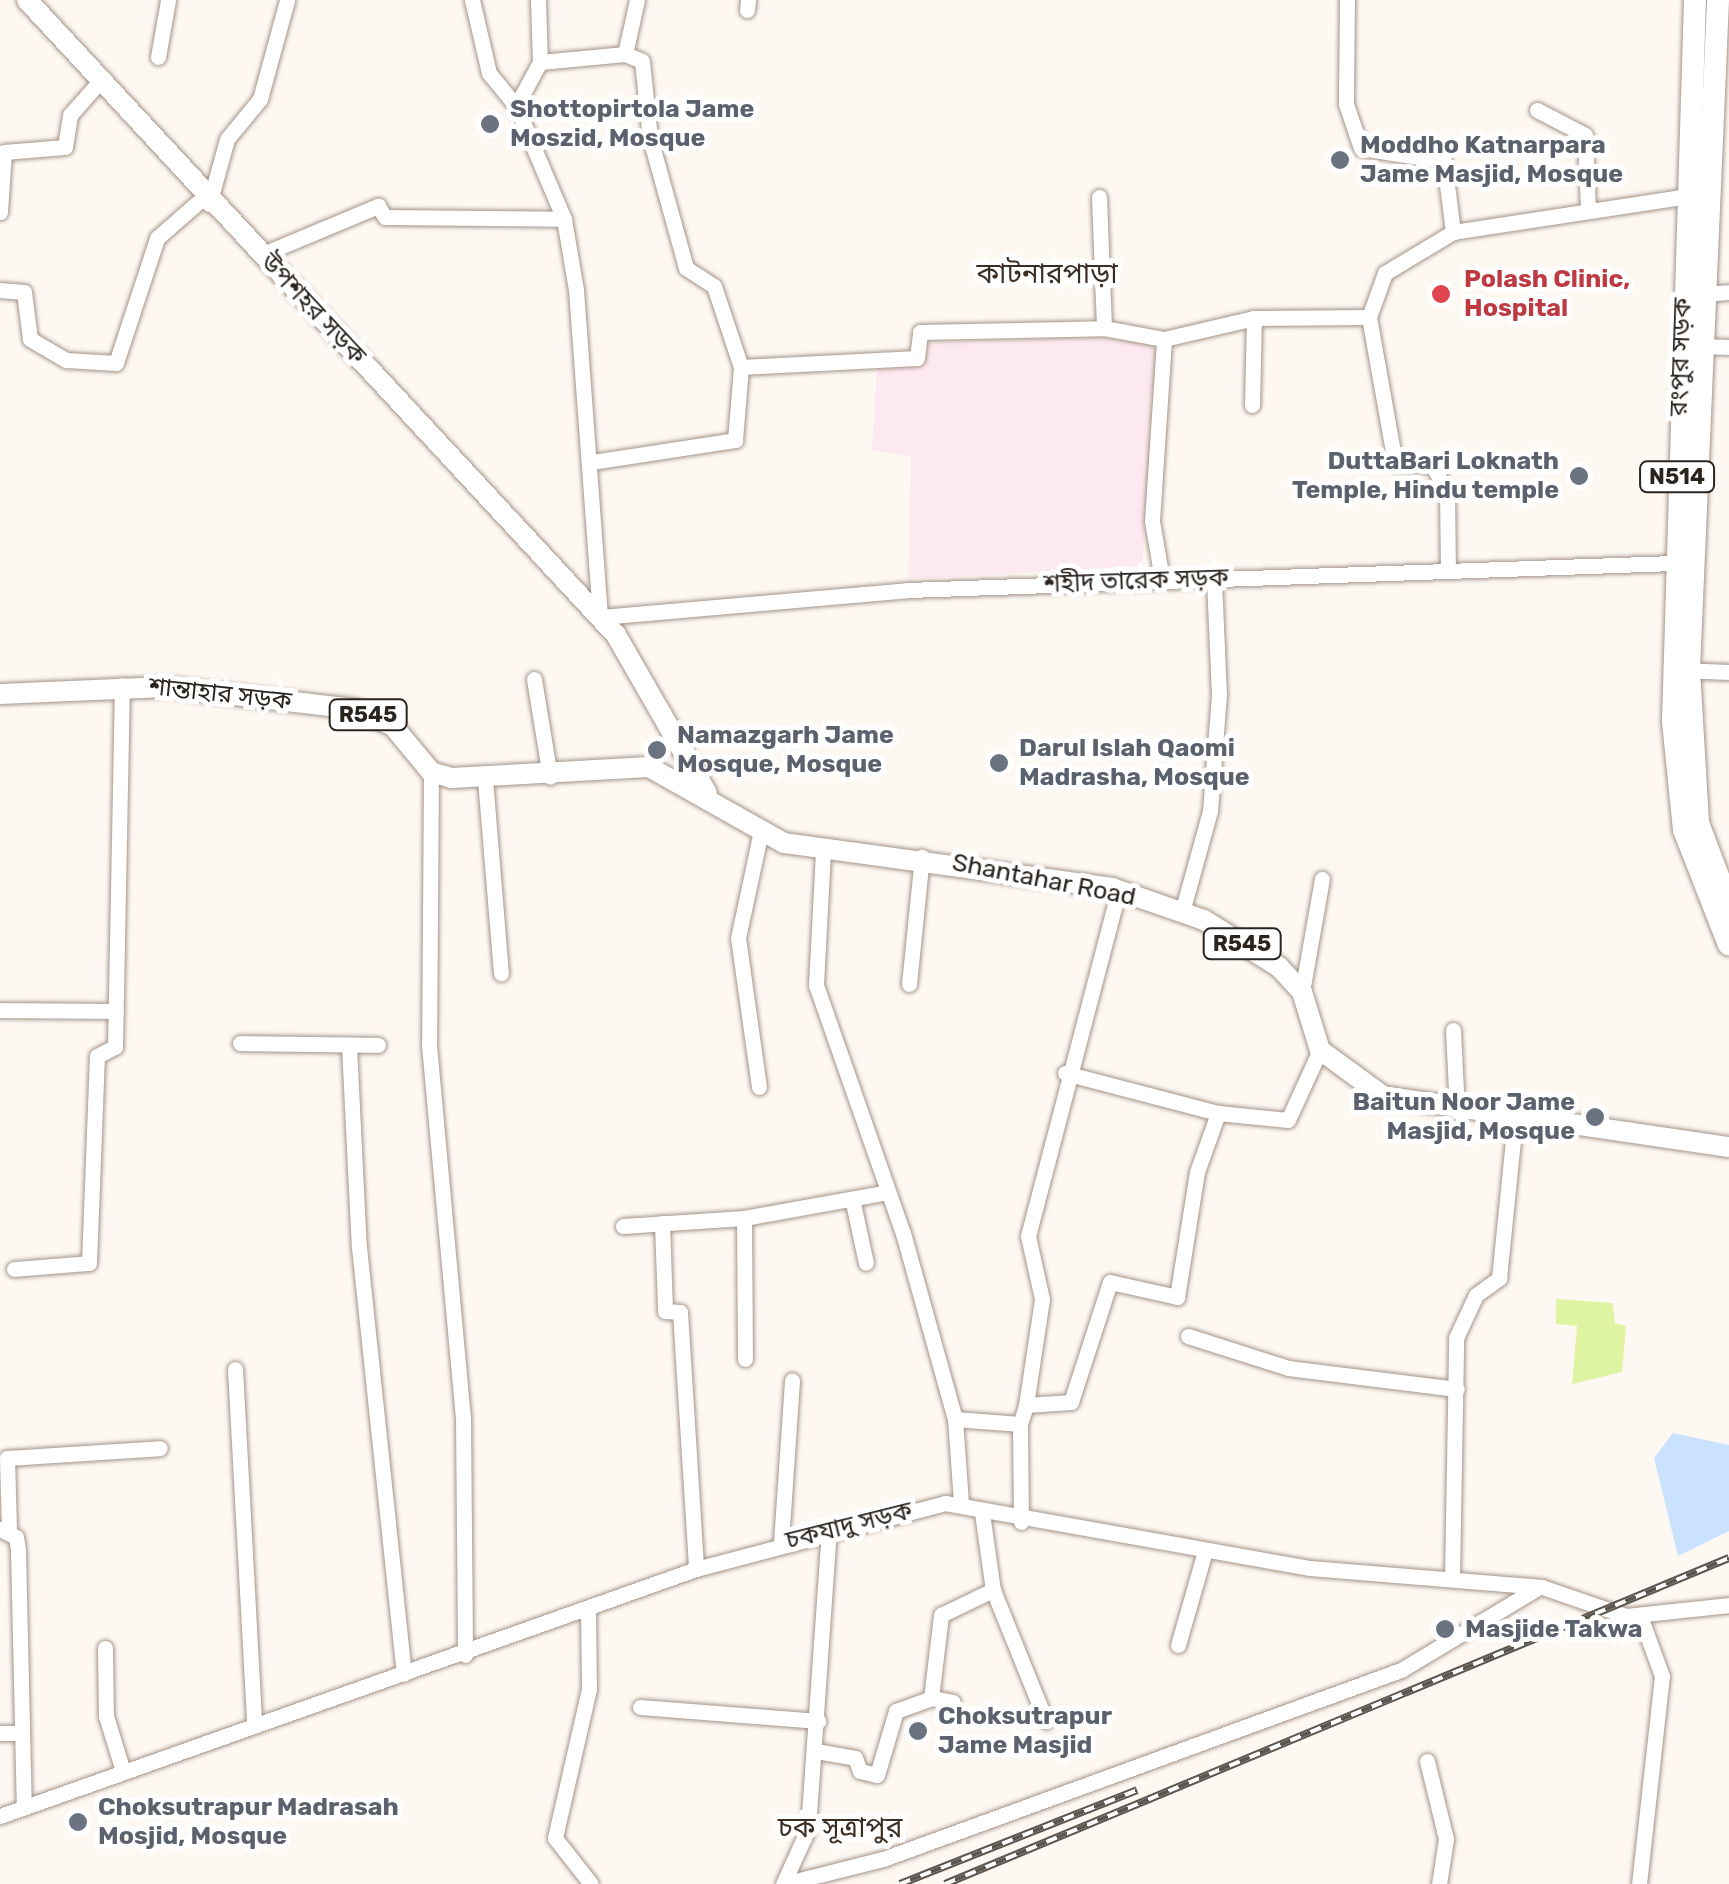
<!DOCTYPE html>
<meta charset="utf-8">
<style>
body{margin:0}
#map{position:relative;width:1729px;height:1884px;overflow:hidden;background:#fef8f3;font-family:Rubik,"Noto Sans Bengali",sans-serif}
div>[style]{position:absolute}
.education>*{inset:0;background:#fde9f0}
.green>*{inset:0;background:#dff4a2}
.water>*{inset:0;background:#cae2fe}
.roads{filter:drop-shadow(0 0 2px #a39488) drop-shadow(0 0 2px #a39488)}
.minor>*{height:15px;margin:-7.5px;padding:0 7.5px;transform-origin:7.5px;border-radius:7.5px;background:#fff}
.major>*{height:20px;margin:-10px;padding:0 10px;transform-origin:10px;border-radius:10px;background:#fff}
.highway>*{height:22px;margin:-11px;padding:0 11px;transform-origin:11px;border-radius:11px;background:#fff}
.rail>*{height:8px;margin-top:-4px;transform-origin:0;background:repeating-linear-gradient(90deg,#fff 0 11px,#5c5651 0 22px);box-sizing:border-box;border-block:2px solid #5c5651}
.dots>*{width:28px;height:28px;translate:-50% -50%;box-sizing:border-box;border:5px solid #fff;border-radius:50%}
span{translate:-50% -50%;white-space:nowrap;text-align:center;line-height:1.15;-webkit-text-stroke:10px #fff;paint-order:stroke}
.shield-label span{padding:2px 8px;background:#fff;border:2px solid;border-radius:8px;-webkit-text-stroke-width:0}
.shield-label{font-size:22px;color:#2a241f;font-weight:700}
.worship-label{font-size:25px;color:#5b616d;font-weight:700}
.left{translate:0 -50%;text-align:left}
.right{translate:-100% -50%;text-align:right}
.health-label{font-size:25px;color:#be3a42;font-weight:700}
.street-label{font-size:25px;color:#2a241f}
.neighbourhood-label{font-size:28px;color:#3a2d24}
</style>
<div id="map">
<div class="education">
<i style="clip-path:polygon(1125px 336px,1157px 350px,1142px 566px,908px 579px,911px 457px,872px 450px,877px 368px,922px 363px,927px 343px)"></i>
</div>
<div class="green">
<i style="clip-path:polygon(1556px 1299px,1613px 1303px,1615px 1323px,1626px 1326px,1622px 1372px,1572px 1384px,1577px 1326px,1556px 1324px)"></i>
</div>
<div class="water">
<i style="clip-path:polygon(1673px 1433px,1729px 1445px,1729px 1531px,1678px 1556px,1654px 1458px)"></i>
</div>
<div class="roads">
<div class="minor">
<i style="left:472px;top:0;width:75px;rotate:76.9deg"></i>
<i style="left:489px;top:73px;width:43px;rotate:50.7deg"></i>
<i style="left:538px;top:0;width:62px;rotate:88.2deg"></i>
<i style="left:637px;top:0;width:55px;rotate:102.5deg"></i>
<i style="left:625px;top:54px;width:85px;rotate:174.6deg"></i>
<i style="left:540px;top:62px;width:50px;rotate:118.6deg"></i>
<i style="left:516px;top:106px;width:123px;rotate:67deg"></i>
<i style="left:564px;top:219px;width:72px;rotate:80.4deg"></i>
<i style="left:576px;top:290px;width:328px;rotate:85.8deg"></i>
<i style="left:600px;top:617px;width:309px;rotate:-5deg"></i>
<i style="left:908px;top:590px;width:766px;rotate:-2.02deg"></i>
<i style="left:1347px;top:0;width:104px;rotate:90.6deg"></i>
<i style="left:1346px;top:104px;width:46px;rotate:71.2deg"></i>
<i style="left:1361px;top:148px;width:84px;rotate:8.9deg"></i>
<i style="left:1444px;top:161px;width:72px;rotate:82.8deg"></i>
<i style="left:747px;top:10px;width:10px;rotate:-84deg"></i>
<i style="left:625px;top:54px;width:18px;rotate:22deg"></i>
<i style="left:642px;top:61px;width:77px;rotate:84.1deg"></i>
<i style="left:650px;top:138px;width:135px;rotate:74.5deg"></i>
<i style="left:686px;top:268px;width:33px;rotate:33deg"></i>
<i style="left:714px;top:286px;width:85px;rotate:71.6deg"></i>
<i style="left:158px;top:57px;width:58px;rotate:-80deg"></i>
<i style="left:1537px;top:110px;width:54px;rotate:27.5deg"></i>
<i style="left:1585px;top:135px;width:74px;rotate:87.7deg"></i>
<i style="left:1099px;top:197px;width:131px;rotate:87.8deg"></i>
<i style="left:209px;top:204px;width:67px;rotate:-74.5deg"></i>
<i style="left:227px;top:139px;width:52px;rotate:-50.5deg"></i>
<i style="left:260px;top:99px;width:103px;rotate:-74.7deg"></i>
<i style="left:0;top:212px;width:60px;rotate:-86.2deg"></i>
<i style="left:4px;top:152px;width:61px;rotate:-4.7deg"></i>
<i style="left:65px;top:147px;width:32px;rotate:-81deg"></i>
<i style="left:70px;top:115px;width:47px;rotate:-48.5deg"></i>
<i style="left:263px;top:254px;width:125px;rotate:-22.7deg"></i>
<i style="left:378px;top:206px;width:13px;rotate:58deg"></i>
<i style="left:385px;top:217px;width:179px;rotate:0.6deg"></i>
<i style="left:0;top:290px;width:24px;rotate:5deg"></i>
<i style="left:24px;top:292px;width:47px;rotate:82.7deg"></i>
<i style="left:30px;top:339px;width:42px;rotate:30.3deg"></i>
<i style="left:66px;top:360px;width:50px;rotate:3.4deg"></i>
<i style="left:116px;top:363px;width:132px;rotate:-71.8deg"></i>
<i style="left:157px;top:238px;width:62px;rotate:-41.1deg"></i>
<i style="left:1702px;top:294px;width:27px;rotate:-4deg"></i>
<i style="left:1369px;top:317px;width:148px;rotate:79.9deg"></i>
<i style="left:1395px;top:463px;width:37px;rotate:3deg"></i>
<i style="left:1432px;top:465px;width:30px;rotate:60deg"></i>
<i style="left:1447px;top:491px;width:77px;rotate:89.3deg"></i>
<i style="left:1164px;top:339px;width:92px;rotate:-13.1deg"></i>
<i style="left:1254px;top:318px;width:115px;rotate:-0.5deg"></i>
<i style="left:1369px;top:317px;width:47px;rotate:-70deg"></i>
<i style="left:1385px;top:273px;width:79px;rotate:-31.1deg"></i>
<i style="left:1453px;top:232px;width:237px;rotate:-8.7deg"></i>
<i style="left:1701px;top:346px;width:28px;rotate:2deg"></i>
<i style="left:1252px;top:405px;width:87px;rotate:-88.7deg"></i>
<i style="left:592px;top:462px;width:145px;rotate:-8.7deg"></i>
<i style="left:735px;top:440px;width:73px;rotate:-85.3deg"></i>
<i style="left:741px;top:367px;width:176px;rotate:-2.9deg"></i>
<i style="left:917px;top:358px;width:26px;rotate:-83deg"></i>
<i style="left:920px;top:332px;width:184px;rotate:-1.2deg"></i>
<i style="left:1104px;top:328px;width:61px;rotate:10.4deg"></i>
<i style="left:1162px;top:579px;width:59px;rotate:-99.8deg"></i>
<i style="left:1152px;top:521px;width:182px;rotate:-86.2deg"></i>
<i style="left:1680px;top:670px;width:49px;rotate:2.3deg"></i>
<i style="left:534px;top:679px;width:99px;rotate:80.7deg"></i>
<i style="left:431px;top:772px;width:273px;rotate:90.4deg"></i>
<i style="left:429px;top:1045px;width:374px;rotate:84.8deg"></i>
<i style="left:463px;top:1417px;width:238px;rotate:89.5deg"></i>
<i style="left:485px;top:779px;width:195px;rotate:85.3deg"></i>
<i style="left:823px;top:851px;width:134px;rotate:93deg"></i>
<i style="left:816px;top:985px;width:263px;rotate:70.7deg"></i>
<i style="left:903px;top:1233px;width:193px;rotate:74.4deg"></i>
<i style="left:955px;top:1419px;width:83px;rotate:85.9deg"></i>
<i style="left:1182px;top:912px;width:105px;rotate:-74.5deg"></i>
<i style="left:1210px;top:811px;width:116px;rotate:-85.6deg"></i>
<i style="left:1219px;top:695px;width:116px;rotate:-92.5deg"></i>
<i style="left:909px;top:984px;width:128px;rotate:-84.2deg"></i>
<i style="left:1302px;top:992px;width:115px;rotate:-80deg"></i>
<i style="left:0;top:1010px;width:116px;rotate:0.5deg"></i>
<i style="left:1453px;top:1030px;width:82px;rotate:87.2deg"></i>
<i style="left:240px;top:1043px;width:138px;rotate:0.8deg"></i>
<i style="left:349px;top:1046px;width:201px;rotate:87.2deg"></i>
<i style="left:359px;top:1247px;width:429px;rotate:84deg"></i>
<i style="left:1065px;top:1073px;width:158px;rotate:14.7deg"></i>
<i style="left:1218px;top:1113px;width:70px;rotate:5.7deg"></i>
<i style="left:1288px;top:1120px;width:77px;rotate:-65.4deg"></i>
<i style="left:759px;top:1087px;width:150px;rotate:-98deg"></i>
<i style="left:738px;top:938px;width:105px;rotate:-77.9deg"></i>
<i style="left:853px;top:1203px;width:61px;rotate:77.8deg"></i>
<i style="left:744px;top:1218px;width:141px;rotate:89.6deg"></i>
<i style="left:662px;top:1223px;width:88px;rotate:88deg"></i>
<i style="left:665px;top:1311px;width:15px;rotate:4deg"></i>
<i style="left:680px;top:1312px;width:257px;rotate:86.4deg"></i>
<i style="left:623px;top:1226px;width:121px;rotate:-3.8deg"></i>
<i style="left:744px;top:1218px;width:146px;rotate:-10.2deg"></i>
<i style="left:14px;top:1269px;width:75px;rotate:-4.6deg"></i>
<i style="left:89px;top:1263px;width:207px;rotate:-87.8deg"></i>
<i style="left:97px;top:1056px;width:20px;rotate:-27deg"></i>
<i style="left:115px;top:1047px;width:362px;rotate:-88.9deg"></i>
<i style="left:1188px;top:1336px;width:105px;rotate:17.7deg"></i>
<i style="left:1288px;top:1368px;width:170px;rotate:7.1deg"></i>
<i style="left:235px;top:1369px;width:353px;rotate:86.9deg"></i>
<i style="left:1026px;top:1405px;width:45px;rotate:-3.8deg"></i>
<i style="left:1071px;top:1402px;width:126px;rotate:-72deg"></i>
<i style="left:1110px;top:1282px;width:69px;rotate:12.6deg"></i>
<i style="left:1177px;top:1297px;width:127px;rotate:-80.9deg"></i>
<i style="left:1197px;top:1172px;width:63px;rotate:-70.4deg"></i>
<i style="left:955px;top:1419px;width:65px;rotate:4.4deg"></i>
<i style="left:1020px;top:1424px;width:20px;rotate:-72deg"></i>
<i style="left:1026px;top:1405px;width:107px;rotate:-81.4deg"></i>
<i style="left:1042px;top:1299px;width:65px;rotate:-102.5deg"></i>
<i style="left:1028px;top:1236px;width:358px;rotate:-75.3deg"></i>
<i style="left:1020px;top:1424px;width:98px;rotate:89.4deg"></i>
<i style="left:982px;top:1513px;width:78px;rotate:81.9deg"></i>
<i style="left:993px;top:1590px;width:141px;rotate:68deg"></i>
<i style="left:0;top:1529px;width:18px;rotate:27deg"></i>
<i style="left:16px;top:1537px;width:13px;rotate:81deg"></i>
<i style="left:18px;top:1550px;width:257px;rotate:88.7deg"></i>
<i style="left:9px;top:1529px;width:71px;rotate:-91.6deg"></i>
<i style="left:7px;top:1458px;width:153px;rotate:-3.7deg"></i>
<i style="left:781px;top:1542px;width:162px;rotate:-86.1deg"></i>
<i style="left:1452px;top:1579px;width:241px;rotate:-89deg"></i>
<i style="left:1456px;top:1338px;width:47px;rotate:-65.1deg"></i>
<i style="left:1476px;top:1295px;width:29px;rotate:-36deg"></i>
<i style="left:1499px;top:1278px;width:158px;rotate:-84.2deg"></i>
<i style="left:588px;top:1608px;width:81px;rotate:89.3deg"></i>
<i style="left:589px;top:1689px;width:153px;rotate:102.9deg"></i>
<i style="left:555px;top:1838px;width:58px;rotate:52deg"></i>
<i style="left:1178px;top:1645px;width:98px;rotate:-74deg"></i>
<i style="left:105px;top:1648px;width:68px;rotate:89.2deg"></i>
<i style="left:106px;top:1716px;width:54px;rotate:72.9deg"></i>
<i style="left:931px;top:1698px;width:84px;rotate:-83.1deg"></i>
<i style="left:941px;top:1615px;width:58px;rotate:-25.7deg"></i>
<i style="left:640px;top:1707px;width:179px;rotate:4.5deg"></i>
<i style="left:0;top:1733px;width:22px"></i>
<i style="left:816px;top:1751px;width:40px;rotate:10deg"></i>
<i style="left:855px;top:1758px;width:14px;rotate:69deg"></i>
<i style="left:860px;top:1771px;width:17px;rotate:13deg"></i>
<i style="left:877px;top:1775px;width:67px;rotate:-73.5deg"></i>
<i style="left:896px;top:1711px;width:37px;rotate:-20deg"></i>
<i style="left:931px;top:1698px;width:22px;rotate:10deg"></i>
<i style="left:1427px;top:1761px;width:80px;rotate:76.3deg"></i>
<i style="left:1446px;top:1839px;width:46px;rotate:98.8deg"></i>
<i style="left:0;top:1816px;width:739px;rotate:-19.54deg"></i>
<i style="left:696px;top:1569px;width:258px;rotate:-14.8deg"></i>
<i style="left:945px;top:1503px;width:371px;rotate:10.1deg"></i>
<i style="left:1310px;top:1568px;width:233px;rotate:4.7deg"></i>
<i style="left:1542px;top:1587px;width:89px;rotate:19deg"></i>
<i style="left:1626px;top:1616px;width:104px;rotate:-6.1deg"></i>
<i style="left:783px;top:1884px;width:60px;rotate:-65.6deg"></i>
<i style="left:808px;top:1829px;width:298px;rotate:-86deg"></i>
<i style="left:784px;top:1884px;width:102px;rotate:-14.2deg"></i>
<i style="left:883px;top:1859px;width:551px;rotate:-20.05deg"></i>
<i style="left:1401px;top:1670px;width:157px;rotate:-31deg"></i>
<i style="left:1639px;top:1884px;width:209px;rotate:-83.7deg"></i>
<i style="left:1662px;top:1676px;width:64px;rotate:-110.1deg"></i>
</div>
<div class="major">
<i style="left:27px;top:0;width:866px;rotate:47.15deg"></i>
<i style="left:616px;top:635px;width:182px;rotate:60.1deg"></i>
<i style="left:0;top:694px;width:165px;rotate:-2.4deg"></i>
<i style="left:165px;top:687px;width:192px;rotate:6.6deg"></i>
<i style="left:356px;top:709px;width:41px;rotate:24.7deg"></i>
<i style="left:393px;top:726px;width:60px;rotate:50.4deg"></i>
<i style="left:431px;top:772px;width:22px;rotate:16deg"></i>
<i style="left:452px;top:778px;width:197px;rotate:-3.2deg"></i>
<i style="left:649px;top:767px;width:155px;rotate:29.4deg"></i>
<i style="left:784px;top:843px;width:331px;rotate:7.8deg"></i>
<i style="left:1112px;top:888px;width:97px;rotate:19.2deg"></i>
<i style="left:1204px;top:920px;width:89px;rotate:32.1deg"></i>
<i style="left:1279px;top:967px;width:34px;rotate:47deg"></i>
<i style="left:1302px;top:992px;width:61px;rotate:72.8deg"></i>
<i style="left:1320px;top:1050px;width:78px;rotate:36.1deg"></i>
<i style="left:1383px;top:1096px;width:350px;rotate:8.4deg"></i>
</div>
<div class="highway">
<i style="left:1695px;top:0;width:722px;rotate:91.75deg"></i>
<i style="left:1673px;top:722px;width:109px;rotate:84.2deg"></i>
<i style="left:1684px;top:830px;width:123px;rotate:68.6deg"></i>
<i style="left:1718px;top:0;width:671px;rotate:92.48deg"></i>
<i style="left:1689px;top:670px;width:153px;rotate:86.6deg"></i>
<i style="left:1698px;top:823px;width:88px;rotate:69.3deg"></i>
</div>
</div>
<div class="rail">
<i style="left:900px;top:1884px;width:255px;rotate:-21.6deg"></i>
<i style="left:945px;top:1884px;width:849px;rotate:-22.58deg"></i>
</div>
<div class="dots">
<i style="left:490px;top:124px;background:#6b7280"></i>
<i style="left:1340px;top:160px;background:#6b7280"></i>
<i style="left:1441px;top:294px;background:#e0444e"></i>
<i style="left:1579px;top:476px;background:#6b7280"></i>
<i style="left:657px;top:750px;background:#6b7280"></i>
<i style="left:999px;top:763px;background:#6b7280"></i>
<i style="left:1595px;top:1117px;background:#6b7280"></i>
<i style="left:1445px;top:1629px;background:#6b7280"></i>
<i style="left:918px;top:1731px;background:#6b7280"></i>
<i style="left:78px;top:1822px;background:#6b7280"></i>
</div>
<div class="shield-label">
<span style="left:1677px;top:477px">N514</span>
<span style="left:368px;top:715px">R545</span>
<span style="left:1242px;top:944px">R545</span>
</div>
<div class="worship-label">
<span class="left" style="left:510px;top:124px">Shottopirtola Jame<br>Moszid, Mosque</span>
<span class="left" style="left:1360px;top:160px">Moddho Katnarpara<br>Jame Masjid, Mosque</span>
<span class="right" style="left:1559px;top:476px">DuttaBari Loknath<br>Temple, Hindu temple</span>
<span class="left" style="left:677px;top:750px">Namazgarh Jame<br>Mosque, Mosque</span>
<span class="left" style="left:1019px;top:763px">Darul Islah Qaomi<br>Madrasha, Mosque</span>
<span class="right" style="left:1575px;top:1117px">Baitun Noor Jame<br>Masjid, Mosque</span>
<span class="left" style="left:1465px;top:1629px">Masjide Takwa</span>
<span class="left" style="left:938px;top:1731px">Choksutrapur<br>Jame Masjid</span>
<span class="left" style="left:98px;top:1822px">Choksutrapur Madrasah<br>Mosjid, Mosque</span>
</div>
<div class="health-label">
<span class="left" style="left:1464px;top:294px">Polash Clinic,<br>Hospital</span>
</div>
<div class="street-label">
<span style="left:313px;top:309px;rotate:47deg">উপশহর সড়ক</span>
<span style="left:1681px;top:357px;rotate:-88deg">রংপুর সড়ক</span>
<span style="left:1136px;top:581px;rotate:-2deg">শহীদ তারেক সড়ক</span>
<span style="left:220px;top:694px;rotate:6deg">শান্তাহার সড়ক</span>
<span style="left:1044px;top:880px;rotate:11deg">Shantahar Road</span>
<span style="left:849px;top:1526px;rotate:-14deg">চকযাদু সড়ক</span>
</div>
<div class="neighbourhood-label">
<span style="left:1047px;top:274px">কাটনারপাড়া</span>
<span style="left:840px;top:1828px">চক সূত্রাপুর</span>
</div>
</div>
